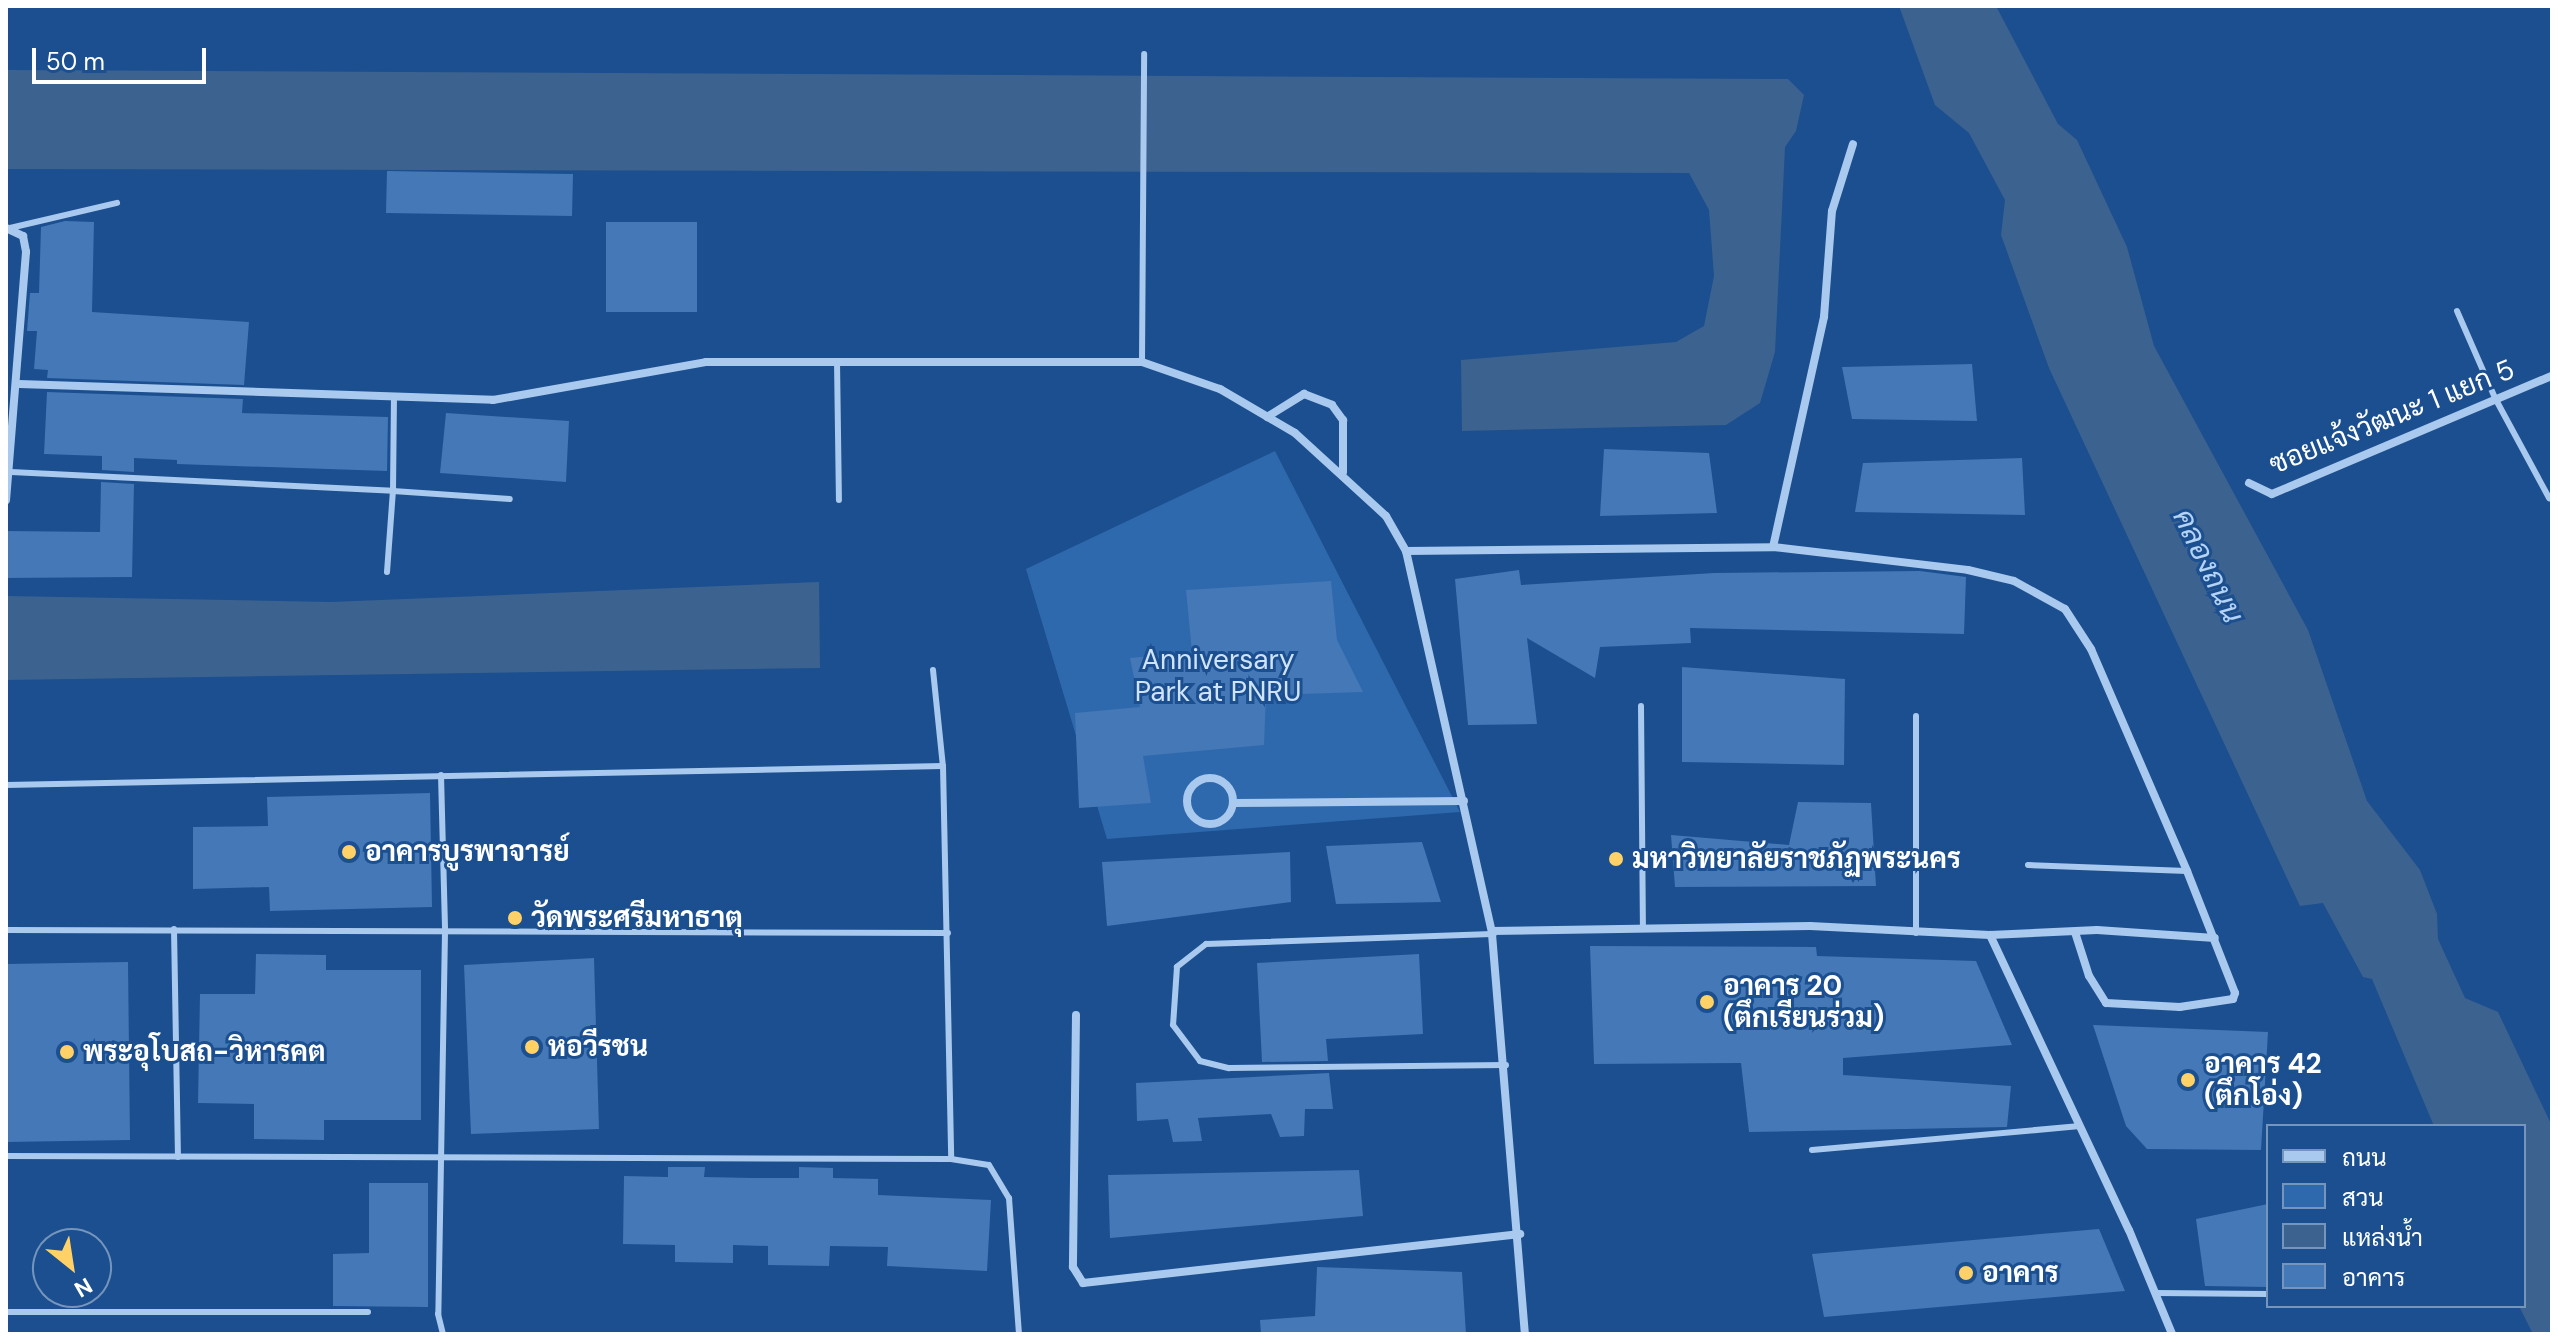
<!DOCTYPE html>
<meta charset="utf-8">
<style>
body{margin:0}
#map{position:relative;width:2558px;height:1340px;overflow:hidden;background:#1b4f8f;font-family:"DM Sans",Sarabun,sans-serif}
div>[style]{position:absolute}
.green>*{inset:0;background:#2e69ad}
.water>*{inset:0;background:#3c6290}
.building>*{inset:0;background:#4478b7}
.service>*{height:6px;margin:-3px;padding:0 3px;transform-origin:3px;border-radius:3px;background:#a9c9ee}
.minor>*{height:8px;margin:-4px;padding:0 4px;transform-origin:4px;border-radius:4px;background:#a9c9ee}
.minor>.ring{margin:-4px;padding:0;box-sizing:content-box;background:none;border:8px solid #a9c9ee;border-radius:50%}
.dots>*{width:22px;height:22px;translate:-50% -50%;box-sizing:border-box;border:4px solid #1b4f8f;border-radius:50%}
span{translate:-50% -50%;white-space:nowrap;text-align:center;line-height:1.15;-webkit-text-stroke:6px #1b4f8f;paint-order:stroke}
.street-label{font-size:28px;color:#fff}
.park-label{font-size:28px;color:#cfe3fa}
.poi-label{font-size:28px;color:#fff;font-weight:700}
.left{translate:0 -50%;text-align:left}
.water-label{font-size:30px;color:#b5d3f5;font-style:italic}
.frame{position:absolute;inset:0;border:8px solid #fff;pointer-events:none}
.legend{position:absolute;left:2266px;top:1124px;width:260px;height:184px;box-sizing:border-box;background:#1b4f8f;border:2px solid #7695bc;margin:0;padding:10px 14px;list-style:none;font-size:24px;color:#fff}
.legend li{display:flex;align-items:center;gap:16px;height:40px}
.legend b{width:40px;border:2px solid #7695bc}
.north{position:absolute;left:32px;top:1228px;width:80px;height:80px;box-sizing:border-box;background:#1b4f8f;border:2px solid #7695bc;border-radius:50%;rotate:150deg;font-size:22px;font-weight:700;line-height:32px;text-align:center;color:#fff}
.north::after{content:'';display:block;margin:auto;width:28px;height:36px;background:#ffd166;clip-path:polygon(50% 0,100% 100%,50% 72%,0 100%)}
.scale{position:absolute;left:32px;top:48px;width:174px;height:36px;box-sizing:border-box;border:4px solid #fff;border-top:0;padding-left:10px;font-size:24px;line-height:28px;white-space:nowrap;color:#fff;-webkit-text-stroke:6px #1b4f8f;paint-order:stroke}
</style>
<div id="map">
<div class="green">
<i style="clip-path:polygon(1275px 451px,1460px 812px,1107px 839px,1026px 569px)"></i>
</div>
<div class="water">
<i style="clip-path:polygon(1899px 6px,1996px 6px,2058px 124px,2077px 140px,2127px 247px,2154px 346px,2308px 630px,2367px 801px,2420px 870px,2437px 914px,2438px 939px,2465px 998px,2498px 1012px,2552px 1126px,2552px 1334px,2533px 1334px,2519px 1306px,2524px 1306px,2524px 1126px,2434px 1126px,2372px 979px,2363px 977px,2323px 903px,2300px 906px,2049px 368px,2001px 235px,2005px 200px,1969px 133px,1935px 105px)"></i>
<i style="clip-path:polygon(6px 70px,1788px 79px,1804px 95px,1796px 131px,1785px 147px,1775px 352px,1760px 403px,1726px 425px,1462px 431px,1461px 360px,1676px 342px,1704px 326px,1714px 276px,1709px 210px,1689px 173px,6px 169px)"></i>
<i style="clip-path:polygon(819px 582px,820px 668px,6px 680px,6px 596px,331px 602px)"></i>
</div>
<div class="building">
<i style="clip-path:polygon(387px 171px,573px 174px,572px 216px,386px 213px)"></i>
<i style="clip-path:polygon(65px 221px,94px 222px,92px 312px,249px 322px,244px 385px,47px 378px,48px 370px,34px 369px,37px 331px,27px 331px,30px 293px,39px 293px,41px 227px)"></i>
<i style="clip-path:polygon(606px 222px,697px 222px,697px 312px,606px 312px)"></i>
<i style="clip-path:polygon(1972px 364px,1977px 421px,1852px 419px,1842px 367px)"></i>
<i style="clip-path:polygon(47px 392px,243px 399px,242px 413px,388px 417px,387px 471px,177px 464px,177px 460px,134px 458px,134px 472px,102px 470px,102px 456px,44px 454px)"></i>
<i style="clip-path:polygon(446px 413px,569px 421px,566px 482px,440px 473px)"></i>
<i style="clip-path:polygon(1604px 449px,1709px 453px,1717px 513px,1600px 516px)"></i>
<i style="clip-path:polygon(2022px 458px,2025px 515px,1855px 512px,1863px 463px)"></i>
<i style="clip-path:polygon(101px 482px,134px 484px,132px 577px,6px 578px,6px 531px,100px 532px)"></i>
<i style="clip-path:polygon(1519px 570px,1521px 585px,1714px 573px,1920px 571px,1966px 577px,1964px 634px,1690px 628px,1691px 643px,1600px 647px,1595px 678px,1527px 638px,1537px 724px,1468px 725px,1455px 579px)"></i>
<i style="clip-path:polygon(1331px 581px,1337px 640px,1363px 692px,1266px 695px,1264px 745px,1143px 756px,1151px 803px,1079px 808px,1075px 713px,1140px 707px,1130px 658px,1192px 652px,1186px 590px)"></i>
<i style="clip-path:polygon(1682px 667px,1845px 679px,1844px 765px,1682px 762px)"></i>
<i style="clip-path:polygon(430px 793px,432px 907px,270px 911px,269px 887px,193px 889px,193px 827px,268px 826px,267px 797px)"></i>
<i style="clip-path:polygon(1798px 802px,1871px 803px,1876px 886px,1675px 887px,1671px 835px,1789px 845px)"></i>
<i style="clip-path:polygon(1422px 842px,1441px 902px,1336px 904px,1326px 846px)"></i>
<i style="clip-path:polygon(1290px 852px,1291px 902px,1107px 926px,1102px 862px)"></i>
<i style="clip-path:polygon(1590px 946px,1816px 947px,1817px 956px,1976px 961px,2012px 1045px,1843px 1058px,1843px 1075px,2011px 1086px,2007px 1127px,1749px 1132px,1741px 1063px,1594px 1064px)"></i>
<i style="clip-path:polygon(256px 954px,326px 955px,326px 970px,421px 970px,421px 1120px,324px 1120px,324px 1140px,254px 1139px,254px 1104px,198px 1103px,200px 994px,255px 994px)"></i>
<i style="clip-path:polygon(1419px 954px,1423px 1034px,1326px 1039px,1328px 1061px,1262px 1062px,1257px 963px)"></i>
<i style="clip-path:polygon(594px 958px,599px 1129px,471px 1134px,464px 965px)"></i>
<i style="clip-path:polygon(128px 962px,130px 1140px,6px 1142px,6px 964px)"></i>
<i style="clip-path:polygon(2093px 1025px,2268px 1032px,2261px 1150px,2147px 1149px,2126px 1126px)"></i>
<i style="clip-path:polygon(1329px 1073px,1333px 1109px,1305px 1109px,1304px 1136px,1280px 1137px,1271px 1114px,1198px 1118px,1202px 1141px,1173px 1142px,1168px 1119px,1137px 1121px,1136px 1083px)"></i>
<i style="clip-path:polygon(668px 1167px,705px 1167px,704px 1177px,753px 1178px,799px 1178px,799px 1167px,833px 1168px,833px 1178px,878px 1179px,878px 1195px,991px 1200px,987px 1271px,887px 1266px,888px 1247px,830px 1246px,829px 1266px,768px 1265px,768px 1246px,733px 1245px,733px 1263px,675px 1262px,675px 1245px,623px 1244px,624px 1176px,668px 1177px)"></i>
<i style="clip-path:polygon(1359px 1170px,1363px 1216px,1110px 1238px,1108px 1175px)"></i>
<i style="clip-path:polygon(369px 1183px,428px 1183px,428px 1307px,333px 1306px,333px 1254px,369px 1253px)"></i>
<i style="clip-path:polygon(2268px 1204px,2268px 1287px,2205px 1286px,2196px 1219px)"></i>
<i style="clip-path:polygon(2099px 1229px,2125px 1291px,1824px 1317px,1812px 1254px)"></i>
<i style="clip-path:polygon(1317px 1267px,1462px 1272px,1466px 1334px,1261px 1334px,1260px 1320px,1315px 1316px)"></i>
</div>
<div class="service">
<i style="left:10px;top:228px;width:110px;rotate:-13.2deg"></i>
<i style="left:2457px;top:311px;width:95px;rotate:66.4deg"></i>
<i style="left:2495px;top:398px;width:114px;rotate:61.6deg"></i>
<i style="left:837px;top:361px;width:139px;rotate:89.2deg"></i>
<i style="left:1142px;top:362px;width:308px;rotate:-89.6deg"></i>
<i style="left:11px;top:472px;width:382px;rotate:2.8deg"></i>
<i style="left:393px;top:491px;width:94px;rotate:-89.4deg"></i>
<i style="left:387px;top:572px;width:81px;rotate:-85.8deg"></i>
<i style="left:393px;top:491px;width:117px;rotate:3.9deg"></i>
<i style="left:933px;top:670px;width:97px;rotate:84.1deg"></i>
<i style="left:943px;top:766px;width:393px;rotate:88.8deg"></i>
<i style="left:1641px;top:706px;width:220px;rotate:89.5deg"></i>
<i style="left:1916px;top:716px;width:217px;rotate:90deg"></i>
<i style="left:441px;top:775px;width:157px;rotate:88.5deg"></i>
<i style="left:445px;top:932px;width:382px;rotate:91deg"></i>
<i style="left:438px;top:1314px;width:21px;rotate:76deg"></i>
<i style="left:6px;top:785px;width:937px;rotate:-1.16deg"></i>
<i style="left:2028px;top:865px;width:159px;rotate:2.2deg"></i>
<i style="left:174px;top:929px;width:228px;rotate:89deg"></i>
<i style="left:6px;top:930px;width:942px;rotate:0.18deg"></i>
<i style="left:1492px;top:934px;width:286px;rotate:178deg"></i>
<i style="left:1206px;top:944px;width:37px;rotate:142deg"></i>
<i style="left:1177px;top:967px;width:58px;rotate:93.9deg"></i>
<i style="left:1173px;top:1025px;width:45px;rotate:53.1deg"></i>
<i style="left:1200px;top:1061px;width:30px;rotate:14deg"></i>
<i style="left:1229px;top:1068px;width:277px;rotate:-0.6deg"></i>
<i style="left:1812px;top:1150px;width:269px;rotate:-5.1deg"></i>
<i style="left:6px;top:1156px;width:945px;rotate:0.18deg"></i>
<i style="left:951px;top:1159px;width:38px;rotate:9deg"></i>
<i style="left:989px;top:1165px;width:39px;rotate:59deg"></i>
<i style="left:1009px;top:1198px;width:136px;rotate:85.8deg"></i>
<i style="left:2156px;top:1293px;width:112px;rotate:0.5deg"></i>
<i style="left:6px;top:1312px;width:362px"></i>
</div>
<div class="minor">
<i style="left:6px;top:228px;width:19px;rotate:25deg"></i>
<i style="left:23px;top:236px;width:16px;rotate:79deg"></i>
<i style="left:26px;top:252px;width:249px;rotate:94.6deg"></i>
<i style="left:19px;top:384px;width:474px;rotate:1.9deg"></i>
<i style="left:493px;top:400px;width:216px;rotate:-10.1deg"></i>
<i style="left:706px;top:362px;width:436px"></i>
<i style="left:1142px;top:362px;width:83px;rotate:19.1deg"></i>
<i style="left:1220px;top:389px;width:87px;rotate:30.4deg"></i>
<i style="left:1295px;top:433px;width:123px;rotate:42.4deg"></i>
<i style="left:1386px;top:516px;width:40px;rotate:60.3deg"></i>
<i style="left:1406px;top:551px;width:393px;rotate:77.3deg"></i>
<i style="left:1492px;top:934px;width:401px;rotate:85.3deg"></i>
<i style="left:1267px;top:417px;width:44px;rotate:-31.9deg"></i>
<i style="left:1304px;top:394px;width:30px;rotate:21deg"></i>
<i style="left:1332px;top:405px;width:19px;rotate:54deg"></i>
<i style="left:1343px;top:420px;width:52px;rotate:90deg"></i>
<i style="left:2249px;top:483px;width:25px;rotate:26deg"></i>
<i style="left:2272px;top:494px;width:304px;rotate:-22.9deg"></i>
<i style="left:1773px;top:547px;width:236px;rotate:-77.5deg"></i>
<i style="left:1824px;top:317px;width:106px;rotate:-85.7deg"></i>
<i style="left:1832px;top:211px;width:70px;rotate:-72.6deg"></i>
<i style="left:1406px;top:551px;width:367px;rotate:-0.6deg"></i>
<i style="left:1773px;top:547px;width:196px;rotate:6.7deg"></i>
<i style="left:1968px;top:570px;width:47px;rotate:13.4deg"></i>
<i style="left:2014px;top:581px;width:58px;rotate:28.8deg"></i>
<i style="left:2065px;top:609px;width:48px;rotate:57deg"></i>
<i style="left:2091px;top:649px;width:242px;rotate:66.6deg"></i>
<i style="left:2187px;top:871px;width:131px;rotate:68.5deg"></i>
<i style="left:2235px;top:993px;width:6px;rotate:108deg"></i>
<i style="left:2233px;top:999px;width:54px;rotate:171.4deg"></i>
<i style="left:2180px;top:1007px;width:74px;rotate:-176.9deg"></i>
<i style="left:2106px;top:1003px;width:32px;rotate:-122deg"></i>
<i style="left:2089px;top:976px;width:46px;rotate:-107.7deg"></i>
<i class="ring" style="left:1187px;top:778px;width:38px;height:38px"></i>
<i style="left:1233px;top:803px;width:231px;rotate:-0.5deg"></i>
<i style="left:1492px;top:931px;width:318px;rotate:-0.9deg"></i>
<i style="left:1810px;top:926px;width:180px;rotate:2.9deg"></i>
<i style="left:1990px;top:935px;width:107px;rotate:-2.7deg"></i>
<i style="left:2097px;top:930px;width:118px;rotate:3.9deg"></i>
<i style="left:1990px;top:935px;width:326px;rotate:64.8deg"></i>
<i style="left:2129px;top:1230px;width:113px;rotate:67.5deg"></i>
<i style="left:1076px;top:1015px;width:252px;rotate:90.7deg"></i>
<i style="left:1073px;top:1267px;width:19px;rotate:58deg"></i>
<i style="left:1083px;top:1283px;width:440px;rotate:-6.4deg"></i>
</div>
<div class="dots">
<i style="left:349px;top:852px;background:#ffd166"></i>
<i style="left:1616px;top:859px;background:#ffd166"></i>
<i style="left:515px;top:918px;background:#ffd166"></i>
<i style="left:1707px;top:1002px;background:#ffd166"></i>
<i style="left:532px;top:1047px;background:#ffd166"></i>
<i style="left:67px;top:1052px;background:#ffd166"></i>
<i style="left:2188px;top:1080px;background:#ffd166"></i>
<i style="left:1966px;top:1273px;background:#ffd166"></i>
</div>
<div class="street-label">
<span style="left:2392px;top:417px;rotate:-22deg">ซอยแจ้งวัฒนะ 1 แยก 5</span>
</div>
<div class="park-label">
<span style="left:1218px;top:676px">Anniversary<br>Park at PNRU</span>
</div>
<div class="poi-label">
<span class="left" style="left:365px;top:852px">อาคารบูรพาจารย์</span>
<span class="left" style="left:1632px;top:859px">มหาวิทยาลัยราชภัฏพระนคร</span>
<span class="left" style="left:531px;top:918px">วัดพระศรีมหาธาตุ</span>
<span class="left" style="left:1723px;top:1002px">อาคาร 20<br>(ตึกเรียนร่วม)</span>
<span class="left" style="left:548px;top:1047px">หอวีรชน</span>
<span class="left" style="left:83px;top:1052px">พระอุโบสถ-วิหารคต</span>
<span class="left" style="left:2204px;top:1080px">อาคาร 42<br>(ตึกโอ่ง)</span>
<span class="left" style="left:1982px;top:1273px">อาคาร</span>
</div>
<div class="water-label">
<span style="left:2208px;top:566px;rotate:64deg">คลองถนน</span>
</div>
<div class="frame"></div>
<ul class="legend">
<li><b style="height:10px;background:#a9c9ee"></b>ถนน</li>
<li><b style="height:22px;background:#2e69ad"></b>สวน</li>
<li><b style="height:22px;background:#3c6290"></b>แหล่งน้ำ</li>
<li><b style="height:22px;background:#4478b7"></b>อาคาร</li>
</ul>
<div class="north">N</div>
<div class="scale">50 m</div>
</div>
